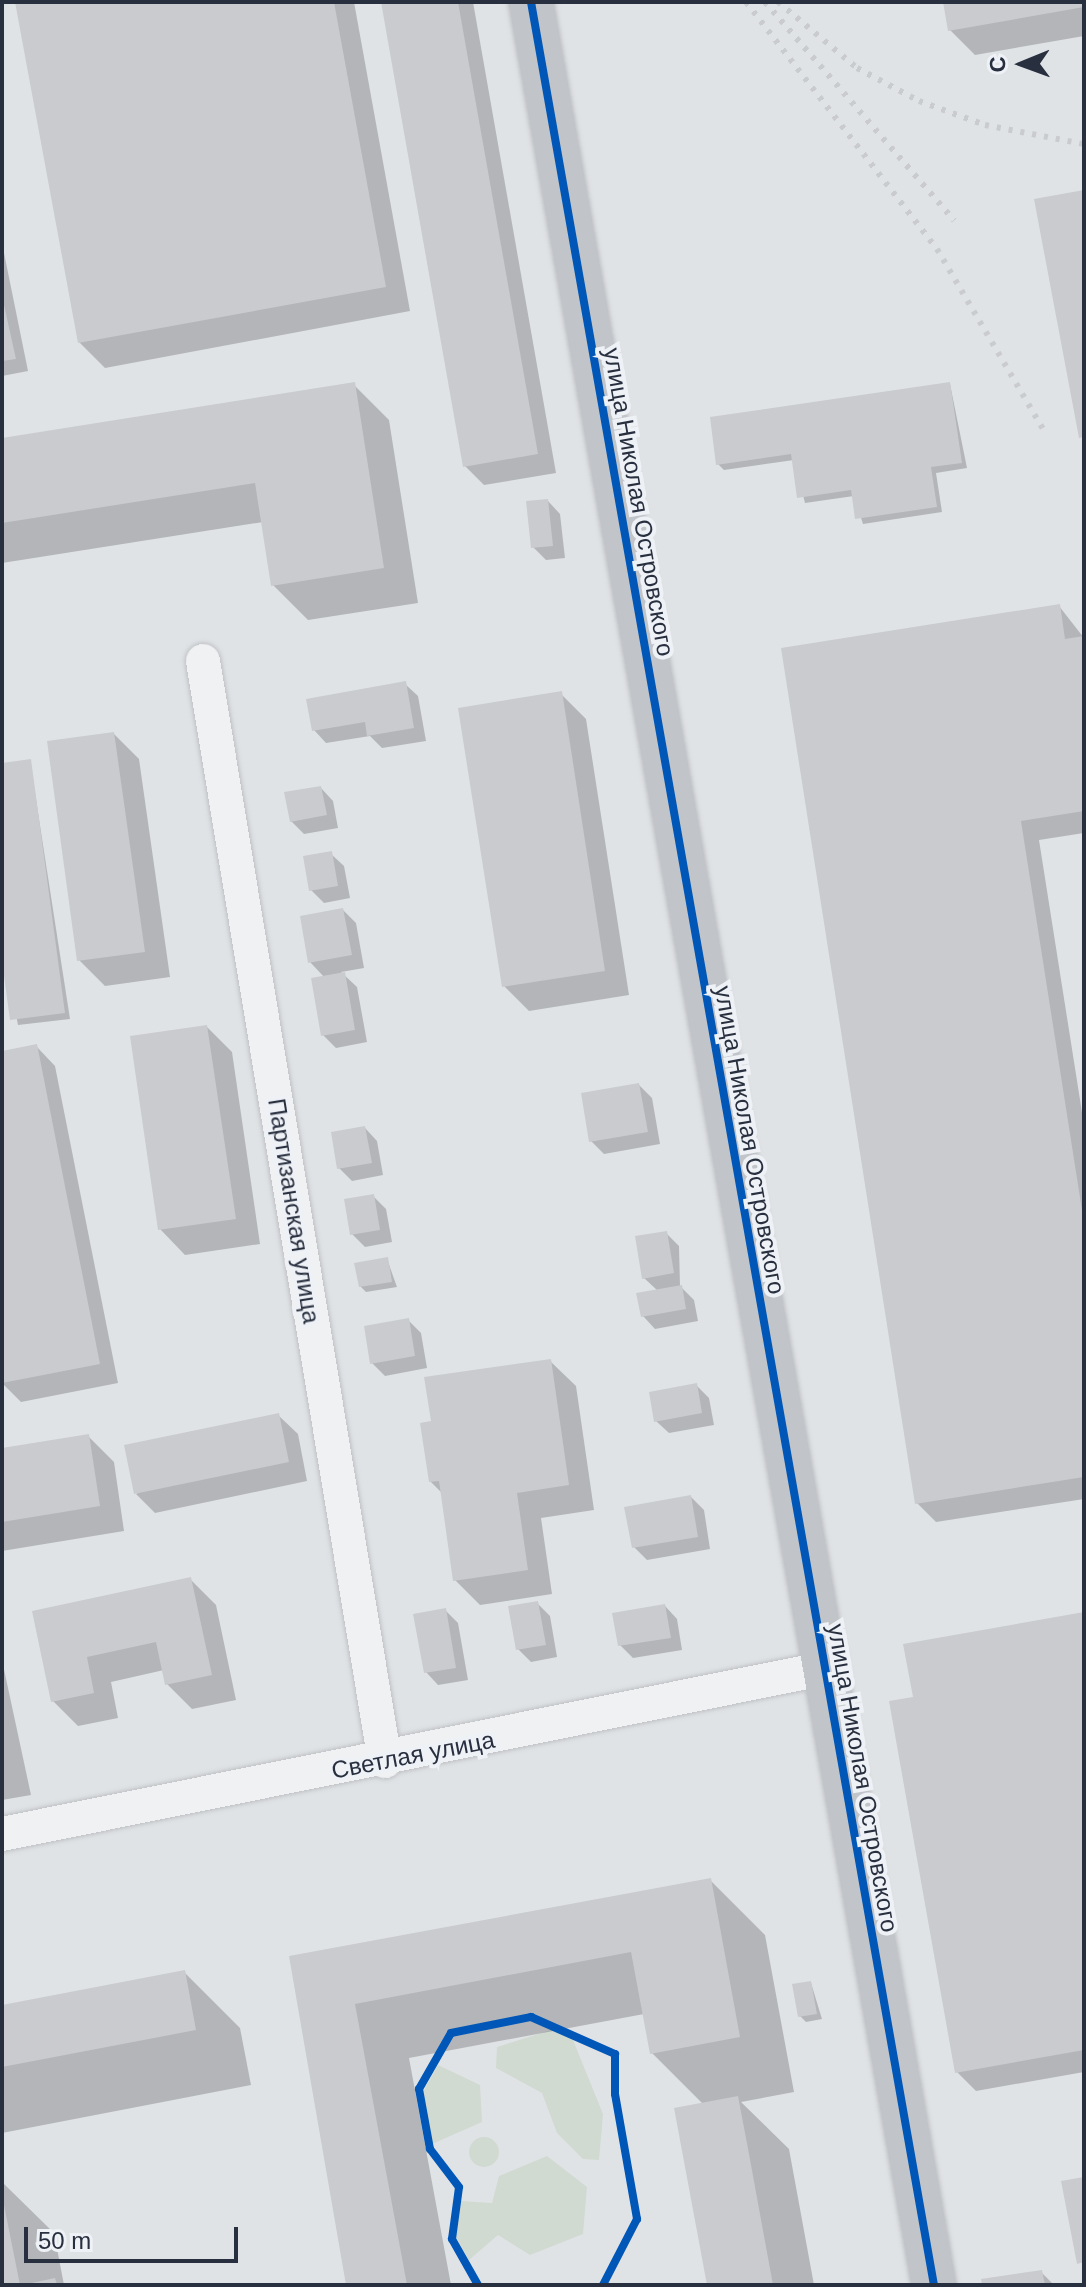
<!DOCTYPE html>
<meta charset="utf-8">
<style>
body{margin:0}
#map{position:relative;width:1086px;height:2287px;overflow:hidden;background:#e0e3e6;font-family:Arial,sans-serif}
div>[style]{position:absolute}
.green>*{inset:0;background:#d0dad1}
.round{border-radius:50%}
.shadow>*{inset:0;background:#0003}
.building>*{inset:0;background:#c9cbce}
.roads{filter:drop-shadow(0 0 2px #bfc1c4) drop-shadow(0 0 2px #bfc1c4)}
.street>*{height:34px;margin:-17px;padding:0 17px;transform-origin:17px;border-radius:17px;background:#f0f1f2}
.secondary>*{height:44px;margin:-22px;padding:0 22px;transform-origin:22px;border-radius:22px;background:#c1c4c8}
.rail>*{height:6px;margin-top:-3px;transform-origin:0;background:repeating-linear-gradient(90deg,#c9cbce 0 4px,transparent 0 12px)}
.cycleway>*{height:8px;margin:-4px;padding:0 4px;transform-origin:4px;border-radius:4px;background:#0057b8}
span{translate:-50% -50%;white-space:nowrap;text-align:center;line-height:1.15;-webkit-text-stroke:8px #eef1f5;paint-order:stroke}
.street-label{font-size:24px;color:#282f3f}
.frame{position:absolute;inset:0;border:4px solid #282f3f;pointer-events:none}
.north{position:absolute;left:982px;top:24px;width:80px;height:80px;-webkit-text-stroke:6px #eef1f5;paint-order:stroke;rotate:269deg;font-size:22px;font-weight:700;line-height:32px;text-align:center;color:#282f3f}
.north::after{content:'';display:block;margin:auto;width:28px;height:36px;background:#282f3f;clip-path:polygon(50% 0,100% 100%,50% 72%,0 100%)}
.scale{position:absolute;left:24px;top:2227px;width:214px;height:36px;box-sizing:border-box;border:4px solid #282f3f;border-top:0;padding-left:10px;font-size:24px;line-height:28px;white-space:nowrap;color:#282f3f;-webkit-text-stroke:6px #eef1f5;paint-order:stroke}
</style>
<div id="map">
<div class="green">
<i style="clip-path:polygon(558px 2028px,573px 2040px,603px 2114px,599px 2160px,583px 2159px,557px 2133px,542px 2093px,496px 2068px,497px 2047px)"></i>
<i style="clip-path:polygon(438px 2065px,480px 2085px,482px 2122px,432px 2144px,423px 2092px)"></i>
<i class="round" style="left:469px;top:2137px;width:30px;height:30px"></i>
<i style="clip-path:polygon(547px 2156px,587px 2187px,583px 2234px,530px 2255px,498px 2235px,469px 2260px,456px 2237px,461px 2201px,492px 2203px,499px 2176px)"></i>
</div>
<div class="shadow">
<i style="clip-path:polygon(17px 2px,354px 2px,410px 311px,105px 368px,79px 342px)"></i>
<i style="clip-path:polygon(383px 2px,473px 2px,556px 473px,484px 485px,465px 466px)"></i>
<i style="clip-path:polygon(945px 2px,1084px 2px,1084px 36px,975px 55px,950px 30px)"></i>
<i style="clip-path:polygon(2px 243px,28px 371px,2px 376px)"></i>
<i style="clip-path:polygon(950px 384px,967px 468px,936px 473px,942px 512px,863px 524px,854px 496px,805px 503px,794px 460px,724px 470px,718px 464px)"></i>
<i style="clip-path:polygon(354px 385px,389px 420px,418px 603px,308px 620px,273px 585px,263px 522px,2px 563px,2px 440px)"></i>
<i style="clip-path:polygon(548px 501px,560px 514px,565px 558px,546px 560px,533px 547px)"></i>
<i style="clip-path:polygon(1059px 606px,1084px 638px,1084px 833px,1039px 840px,1084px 1125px,1084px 1499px,936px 1522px,917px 1503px,784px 649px)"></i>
<i style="clip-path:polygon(405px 684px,418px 696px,426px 741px,382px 748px,370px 736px,326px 743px,314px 730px)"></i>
<i style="clip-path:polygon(561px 694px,586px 719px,629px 995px,529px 1011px,504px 986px)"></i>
<i style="clip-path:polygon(114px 734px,139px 759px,170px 977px,105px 986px,79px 960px)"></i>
<i style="clip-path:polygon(30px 761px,70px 1019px,18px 1025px,2px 945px,2px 765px)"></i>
<i style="clip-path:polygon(321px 788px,333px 801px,338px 828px,304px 834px,291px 821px)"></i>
<i style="clip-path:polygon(331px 854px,344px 866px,350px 898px,324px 903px,311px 890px)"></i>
<i style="clip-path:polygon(343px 910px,356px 923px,364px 968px,341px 972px,357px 987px,367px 1042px,336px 1048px,323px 1035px,325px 978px,310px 962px)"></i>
<i style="clip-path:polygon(207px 1027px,232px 1052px,260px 1244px,185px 1255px,160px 1229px)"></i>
<i style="clip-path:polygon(36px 1046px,55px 1066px,118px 1383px,21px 1402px,2px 1383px,2px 1053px)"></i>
<i style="clip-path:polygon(639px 1085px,652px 1098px,660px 1144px,604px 1154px,591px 1141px)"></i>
<i style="clip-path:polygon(365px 1128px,377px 1141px,383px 1175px,352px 1181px,339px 1168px)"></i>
<i style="clip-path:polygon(373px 1196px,386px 1209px,392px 1242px,365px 1247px,352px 1234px)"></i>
<i style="clip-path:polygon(666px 1233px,679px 1246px,680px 1286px,694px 1300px,698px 1321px,655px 1329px,643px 1316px,658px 1291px,644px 1278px)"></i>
<i style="clip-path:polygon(387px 1259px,397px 1287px,366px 1292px,360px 1286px)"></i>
<i style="clip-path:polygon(408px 1320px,421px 1333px,427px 1368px,385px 1376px,372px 1363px)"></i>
<i style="clip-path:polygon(550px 1361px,576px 1386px,594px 1510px,541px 1518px,552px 1594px,480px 1605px,455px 1580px,442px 1493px,430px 1481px,433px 1423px)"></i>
<i style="clip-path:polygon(696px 1385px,709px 1398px,714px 1425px,669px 1433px,656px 1421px)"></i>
<i style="clip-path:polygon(278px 1415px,298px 1434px,307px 1481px,155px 1513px,136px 1494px)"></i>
<i style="clip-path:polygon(88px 1436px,114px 1462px,124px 1531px,2px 1551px,2px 1450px)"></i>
<i style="clip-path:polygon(691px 1497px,704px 1510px,710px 1549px,647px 1560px,634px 1547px)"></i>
<i style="clip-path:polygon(191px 1580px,216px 1605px,236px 1700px,192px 1709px,167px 1684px,164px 1670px,111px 1682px,118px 1718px,78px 1726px,53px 1701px,34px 1612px)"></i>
<i style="clip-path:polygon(537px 1603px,550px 1616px,557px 1657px,531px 1662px,518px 1649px)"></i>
<i style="clip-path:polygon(665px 1606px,677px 1619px,682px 1650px,633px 1658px,620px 1645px)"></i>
<i style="clip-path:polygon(445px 1610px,458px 1623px,468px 1680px,438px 1685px,426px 1672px)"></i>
<i style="clip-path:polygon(1084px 1614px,1084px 2072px,976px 2091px,957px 2072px,915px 1698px)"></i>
<i style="clip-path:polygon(2px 1660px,31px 1795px,2px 1800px)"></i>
<i style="clip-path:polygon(710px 1880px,765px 1935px,794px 2092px,741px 2102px,789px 2149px,814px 2285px,709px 2285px,703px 2104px,652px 2053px,644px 2014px,409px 2058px,451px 2285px,349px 2285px,291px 1958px)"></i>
<i style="clip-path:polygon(184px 1972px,240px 2028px,251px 2085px,2px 2133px,2px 2007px)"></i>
<i style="clip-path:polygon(811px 1983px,822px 2019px,806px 2022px,800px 2016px)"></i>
<i style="clip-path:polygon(2px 2182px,54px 2233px,64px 2285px,2px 2285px)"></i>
<i style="clip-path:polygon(1041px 2272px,1054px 2285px,984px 2285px)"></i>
</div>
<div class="building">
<i style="clip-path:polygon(15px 2px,334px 2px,386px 287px,78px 343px)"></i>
<i style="clip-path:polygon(381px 2px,458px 2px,538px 454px,463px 467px)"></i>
<i style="clip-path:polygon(943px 2px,1084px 2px,1084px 7px,948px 31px)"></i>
<i style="clip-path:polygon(1084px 190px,1084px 437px,1079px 438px,1034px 199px)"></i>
<i style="clip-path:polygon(2px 296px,16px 359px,2px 361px)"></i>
<i style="clip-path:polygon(355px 382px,384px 568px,271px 586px,255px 483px,2px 523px,2px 438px)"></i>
<i style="clip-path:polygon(950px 382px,962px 463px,931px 467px,937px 507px,855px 519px,851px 490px,797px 498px,791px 454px,716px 465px,710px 417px)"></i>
<i style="clip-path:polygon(548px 499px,553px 546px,531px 548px,526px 501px)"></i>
<i style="clip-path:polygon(1060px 604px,1065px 639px,1084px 636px,1084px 811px,1021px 821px,1084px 1223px,1084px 1477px,915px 1504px,781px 648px)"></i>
<i style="clip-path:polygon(406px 681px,414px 728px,367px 736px,365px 722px,312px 731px,306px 699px)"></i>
<i style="clip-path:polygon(562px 691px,605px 971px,502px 987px,458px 708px)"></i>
<i style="clip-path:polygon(114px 732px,145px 952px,77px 961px,47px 741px)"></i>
<i style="clip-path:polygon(31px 759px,65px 1013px,10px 1020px,2px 961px,2px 763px)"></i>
<i style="clip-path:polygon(321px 786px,327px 815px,290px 822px,284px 792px)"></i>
<i style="clip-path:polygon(332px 851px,338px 886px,309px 891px,303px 856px)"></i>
<i style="clip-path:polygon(343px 908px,352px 955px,308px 963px,300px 916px)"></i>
<i style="clip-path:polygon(345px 972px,355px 1030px,321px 1036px,311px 978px)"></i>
<i style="clip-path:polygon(207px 1025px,236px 1219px,158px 1230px,130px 1036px)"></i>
<i style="clip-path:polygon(37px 1044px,100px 1364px,2px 1383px,2px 1051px)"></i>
<i style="clip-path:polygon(639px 1083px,648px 1132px,589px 1142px,581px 1093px)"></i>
<i style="clip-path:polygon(365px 1126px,372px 1163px,337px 1169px,331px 1132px)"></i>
<i style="clip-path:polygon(374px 1194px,380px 1230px,350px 1235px,344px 1199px)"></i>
<i style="clip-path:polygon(667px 1231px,674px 1273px,642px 1279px,635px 1236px)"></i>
<i style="clip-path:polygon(388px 1257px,392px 1282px,359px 1287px,354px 1263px)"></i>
<i style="clip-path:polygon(682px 1285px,686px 1309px,641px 1317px,636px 1293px)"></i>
<i style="clip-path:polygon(409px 1318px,415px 1356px,370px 1364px,364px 1326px)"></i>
<i style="clip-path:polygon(551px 1359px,569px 1485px,517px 1493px,528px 1570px,453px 1581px,439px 1481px,429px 1482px,420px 1423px,431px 1421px,424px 1377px)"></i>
<i style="clip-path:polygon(697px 1383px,702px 1413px,654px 1422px,649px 1392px)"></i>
<i style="clip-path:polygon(279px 1413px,289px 1462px,134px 1494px,124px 1445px)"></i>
<i style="clip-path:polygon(89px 1434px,100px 1506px,2px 1522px,2px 1448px)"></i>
<i style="clip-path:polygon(691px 1495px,698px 1537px,632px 1548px,624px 1507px)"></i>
<i style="clip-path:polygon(191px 1577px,212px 1675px,165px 1685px,156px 1642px,87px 1657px,94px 1693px,51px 1702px,32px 1611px)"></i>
<i style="clip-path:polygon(538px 1601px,546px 1645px,516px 1650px,508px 1606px)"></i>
<i style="clip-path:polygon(665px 1604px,671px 1638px,618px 1646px,612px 1613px)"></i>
<i style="clip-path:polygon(446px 1608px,456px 1668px,424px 1673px,413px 1614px)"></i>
<i style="clip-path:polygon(1084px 1612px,1084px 2050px,955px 2073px,889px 1701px,913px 1697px,903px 1644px)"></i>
<i style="clip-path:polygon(711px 1878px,740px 2037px,650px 2054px,631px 1952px,355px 2004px,407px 2285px,346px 2285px,289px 1956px)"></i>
<i style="clip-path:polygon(185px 1970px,196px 2030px,2px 2067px,2px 2005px)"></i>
<i style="clip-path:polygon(811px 1981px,817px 2014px,798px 2017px,792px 1984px)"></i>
<i style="clip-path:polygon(738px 2096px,749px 2154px,773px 2285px,707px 2285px,674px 2108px)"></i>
<i style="clip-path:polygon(1084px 2177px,1084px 2262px,1077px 2264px,1061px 2181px)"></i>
<i style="clip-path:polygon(2px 2200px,3px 2200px,20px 2285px,2px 2285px)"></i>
<i style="clip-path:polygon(1042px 2270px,1045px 2285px,982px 2285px,981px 2279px)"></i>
<i style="clip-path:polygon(55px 2278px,57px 2285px,27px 2285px,27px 2284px)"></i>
</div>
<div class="roads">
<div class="street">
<i style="left:203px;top:661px;width:1115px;rotate:80.61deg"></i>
<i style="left:2px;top:1834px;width:836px;rotate:-11.38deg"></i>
</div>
<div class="secondary">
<i style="left:531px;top:2px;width:2318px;rotate:79.99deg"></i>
</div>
</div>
<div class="rail">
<i style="left:746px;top:2px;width:312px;rotate:52.3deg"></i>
<i style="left:937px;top:249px;width:215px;rotate:59.5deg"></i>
<i style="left:765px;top:2px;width:289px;rotate:49.1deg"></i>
<i style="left:778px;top:2px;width:103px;rotate:39.9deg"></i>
<i style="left:857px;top:68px;width:70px;rotate:28deg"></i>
<i style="left:919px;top:101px;width:70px;rotate:20deg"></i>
<i style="left:985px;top:125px;width:101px;rotate:10.9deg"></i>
</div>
<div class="cycleway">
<i style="left:531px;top:2px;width:2318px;rotate:79.99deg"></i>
<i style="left:478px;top:2285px;width:53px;rotate:-119.5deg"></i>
<i style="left:452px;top:2239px;width:52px;rotate:-82.3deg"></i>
<i style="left:459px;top:2187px;width:48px;rotate:-127.3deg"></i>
<i style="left:430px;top:2149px;width:61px;rotate:-100.4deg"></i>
<i style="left:419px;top:2089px;width:64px;rotate:-60.3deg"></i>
<i style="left:451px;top:2033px;width:82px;rotate:-11.3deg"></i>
<i style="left:531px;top:2017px;width:92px;rotate:23.8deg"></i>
<i style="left:615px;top:2054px;width:40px;rotate:90deg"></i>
<i style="left:615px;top:2094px;width:127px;rotate:80deg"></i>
<i style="left:637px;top:2219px;width:74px;rotate:117.3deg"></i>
</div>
<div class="street-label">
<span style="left:639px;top:502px;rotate:80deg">улица Николая Островского</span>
<span style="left:750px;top:1140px;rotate:80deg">улица Николая Островского</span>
<span style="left:294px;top:1211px;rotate:81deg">Партизанская улица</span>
<span style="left:413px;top:1755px;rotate:-11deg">Светлая улица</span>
<span style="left:863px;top:1778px;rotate:80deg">улица Николая Островского</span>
</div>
<div class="frame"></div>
<div class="north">С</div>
<div class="scale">50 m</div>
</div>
